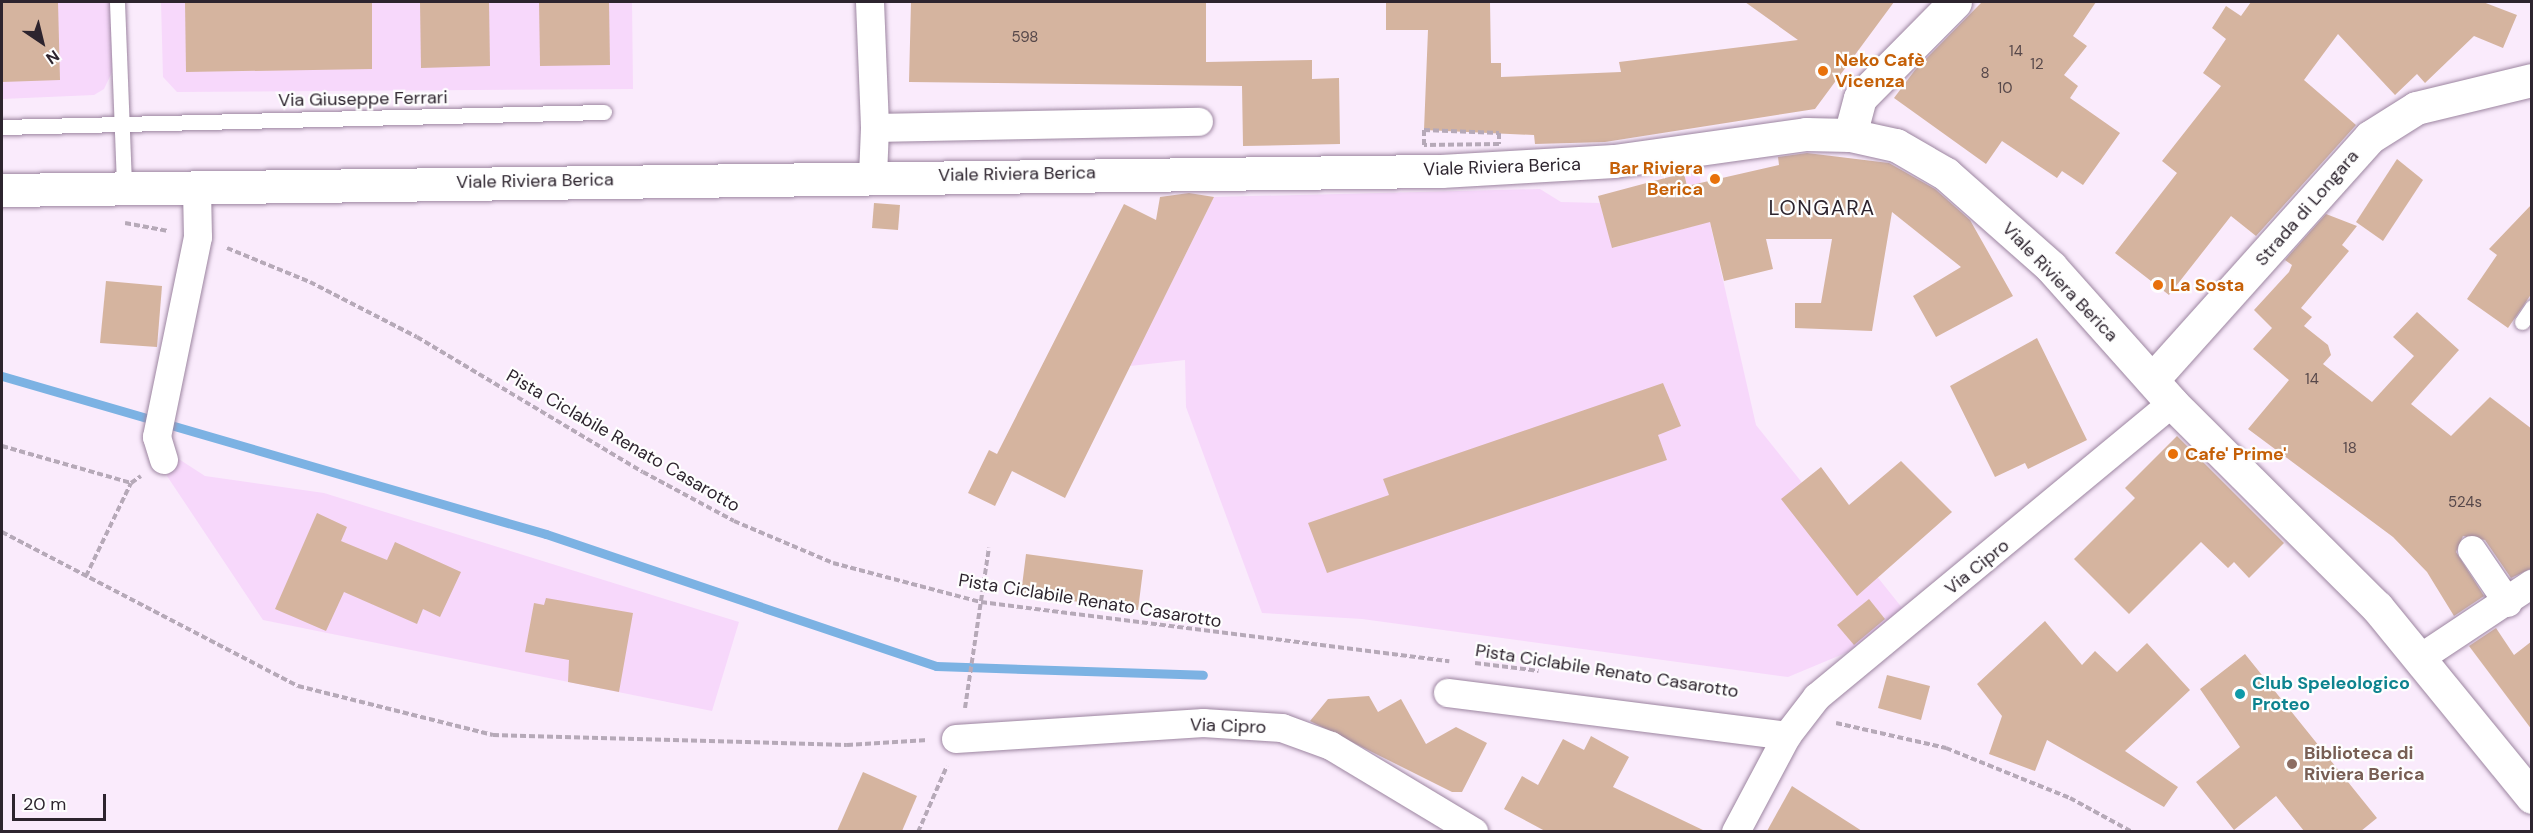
<!DOCTYPE html>
<meta charset="utf-8">
<style>
body{margin:0}
#map{position:relative;width:2533px;height:833px;overflow:hidden;background:#faebfc;font-family:"DM Sans",sans-serif}
div>[style]{position:absolute}
.built>*{inset:0;background:#f7d8fb}
.stream>*{height:9px;margin:-4.5px;padding:0 4.5px;transform-origin:4.5px;border-radius:4.5px;background:#7cb2e3}
.building>*{inset:0;background:#d5b49f}
.path>*{height:4px;margin-top:-2px;transform-origin:0;background:repeating-linear-gradient(90deg,#b6a9b8 0 6px,transparent 0 9px)}
.roads{filter:drop-shadow(0 0 2px #9c85a0) drop-shadow(0 0 2px #9c85a0)}
.service>*{height:15px;margin:-7.5px;padding:0 7.5px;transform-origin:7.5px;border-radius:7.5px;background:#fff}
.minor>*{height:28px;margin:-14px;padding:0 14px;transform-origin:14px;border-radius:14px;background:#fff}
.tertiary>*{height:33px;margin:-16.5px;padding:0 16.5px;transform-origin:16.5px;border-radius:16.5px;background:#fff}
.secondary>*{height:33px;margin:-16.5px;padding:0 16.5px;transform-origin:16.5px;border-radius:16.5px;background:#fff}
.primary>*{height:33px;margin:-16.5px;padding:0 16.5px;transform-origin:16.5px;border-radius:16.5px;background:#fff}
.dots>*{width:16px;height:16px;translate:-50% -50%;box-sizing:border-box;border:3px solid #fefefe;border-radius:50%}
span{translate:-50% -50%;white-space:nowrap;text-align:center;line-height:1.15;-webkit-text-stroke:4.5px #fefefe;paint-order:stroke}
.number-label{font-size:15px;color:#57484a}
.number-label span{-webkit-text-stroke-width:0}
.food-label{font-size:18px;color:#c56008;font-weight:700}
.left{translate:0 -50%;text-align:left}
.right{translate:-100% -50%;text-align:right}
.street-label{font-size:18px;color:#2d242e}
.culture-label{font-size:18px;color:#0d838f;font-weight:700}
.education-label{font-size:18px;color:#785e54;font-weight:700}
.quarter-label{font-size:21px;color:#2d242e;letter-spacing:1.5px}
.frame{position:absolute;inset:0;border:3px solid #2d242e;pointer-events:none}
.north{position:absolute;left:12px;top:12px;width:60px;height:60px;-webkit-text-stroke:4px #fefefe;paint-order:stroke;rotate:145deg;font-size:16px;font-weight:700;line-height:24px;text-align:center;color:#2d242e}
.north::after{content:'';display:block;margin:auto;width:21px;height:27px;background:#2d242e;clip-path:polygon(50% 0,100% 100%,50% 72%,0 100%)}
.scale{position:absolute;left:12px;top:794px;width:94px;height:27px;box-sizing:border-box;border:3px solid #2d242e;border-top:0;padding-left:8px;font-size:18px;line-height:21px;white-space:nowrap;color:#2d242e;-webkit-text-stroke:4px #fefefe;paint-order:stroke}
</style>
<div id="map">
<div class="built">
<i style="clip-path:polygon(2px 2px,111px 2px,113px 70px,104px 89px,94px 95px,2px 99px)"></i>
<i style="clip-path:polygon(161px 2px,632px 2px,633px 89px,177px 92px,163px 77px)"></i>
<i style="clip-path:polygon(1698px 170px,1756px 425px,1903px 609px,1848px 652px,1788px 677px,1362px 619px,1262px 613px,1186px 407px,1185px 360px,1130px 366px,1214px 197px,1540px 189px,1561px 202px,1600px 203px,1613px 248px,1697px 225px,1684px 173px)"></i>
<i style="clip-path:polygon(171px 454px,205px 476px,324px 493px,739px 622px,712px 711px,263px 620px,167px 476px)"></i>
</div>
<div class="stream">
<i style="left:2px;top:376px;width:566px;rotate:16.2deg"></i>
<i style="left:546px;top:534px;width:412px;rotate:18.7deg"></i>
<i style="left:936px;top:666px;width:267px;rotate:1.9deg"></i>
</div>
<div class="building">
<i style="clip-path:polygon(2px 2px,58px 2px,60px 80px,2px 82px)"></i>
<i style="clip-path:polygon(185px 2px,372px 2px,372px 69px,186px 72px)"></i>
<i style="clip-path:polygon(420px 2px,489px 2px,490px 66px,421px 68px)"></i>
<i style="clip-path:polygon(539px 2px,609px 2px,610px 65px,540px 66px)"></i>
<i style="clip-path:polygon(911px 2px,1206px 2px,1206px 62px,1312px 60px,1312px 79px,1339px 78px,1340px 144px,1243px 146px,1242px 86px,909px 82px)"></i>
<i style="clip-path:polygon(1386px 2px,1490px 2px,1491px 63px,1501px 63px,1501px 77px,1621px 72px,1619px 62px,1798px 40px,1745px 2px,1894px 2px,1815px 109px,1605px 142px,1535px 144px,1534px 135px,1424px 130px,1428px 30px,1386px 30px)"></i>
<i style="clip-path:polygon(1982px 2px,2096px 2px,2073px 36px,2087px 46px,2064px 75px,2078px 86px,2070px 98px,2120px 133px,2083px 185px,2062px 171px,2057px 178px,2002px 141px,1986px 164px,1894px 98px,1915px 70px)"></i>
<i style="clip-path:polygon(2251px 2px,2483px 2px,2517px 15px,2503px 48px,2474px 36px,2425px 83px,2417px 74px,2395px 95px,2338px 34px,2304px 80px,2356px 125px,2256px 236px,2231px 216px,2169px 295px,2115px 253px,2177px 173px,2162px 161px,2221px 86px,2203px 73px,2226px 39px,2212px 28px,2226px 6px,2241px 16px)"></i>
<i style="clip-path:polygon(1807px 153px,1889px 163px,1935px 189px,1970px 220px,2013px 296px,1936px 337px,1913px 296px,1961px 267px,1892px 212px,1872px 331px,1795px 328px,1795px 303px,1821px 303px,1832px 239px,1766px 239px,1773px 269px,1724px 281px,1710px 222px,1612px 248px,1598px 196px,1684px 173px,1687px 186px,1779px 165px,1778px 157px)"></i>
<i style="clip-path:polygon(2397px 159px,2423px 180px,2383px 241px,2356px 222px)"></i>
<i style="clip-path:polygon(1189px 193px,1214px 197px,1065px 498px,1012px 471px,995px 506px,968px 493px,989px 450px,997px 454px,1124px 204px,1156px 220px,1160px 197px)"></i>
<i style="clip-path:polygon(874px 203px,900px 205px,898px 230px,872px 228px)"></i>
<i style="clip-path:polygon(2532px 204px,2532px 293px,2508px 328px,2467px 299px,2497px 255px,2489px 249px)"></i>
<i style="clip-path:polygon(2326px 214px,2357px 226px,2342px 245px,2349px 251px,2301px 308px,2312px 317px,2304px 326px,2328px 345px,2331px 355px,2323px 364px,2372px 402px,2414px 356px,2393px 337px,2417px 312px,2459px 350px,2411px 404px,2451px 436px,2490px 397px,2532px 429px,2532px 568px,2511px 578px,2485px 540px,2463px 536px,2456px 552px,2484px 596px,2454px 616px,2427px 572px,2393px 537px,2248px 429px,2289px 380px,2253px 349px,2272px 328px,2254px 310px,2289px 272px,2292px 265px,2285px 260px)"></i>
<i style="clip-path:polygon(106px 281px,162px 286px,157px 347px,100px 343px)"></i>
<i style="clip-path:polygon(2037px 338px,2087px 440px,2028px 469px,2025px 463px,1995px 477px,1950px 386px)"></i>
<i style="clip-path:polygon(1663px 383px,1681px 426px,1658px 435px,1667px 460px,1327px 573px,1308px 523px,1389px 495px,1383px 479px)"></i>
<i style="clip-path:polygon(2177px 436px,2284px 543px,2249px 578px,2234px 562px,2228px 568px,2201px 542px,2129px 614px,2074px 559px,2135px 498px,2125px 488px)"></i>
<i style="clip-path:polygon(1901px 461px,1952px 512px,1857px 596px,1781px 499px,1821px 467px,1849px 505px)"></i>
<i style="clip-path:polygon(317px 513px,347px 527px,341px 541px,387px 560px,395px 542px,461px 572px,440px 617px,423px 609px,417px 624px,344px 592px,326px 631px,275px 609px)"></i>
<i style="clip-path:polygon(1026px 554px,1143px 570px,1138px 610px,1021px 594px)"></i>
<i style="clip-path:polygon(546px 598px,633px 613px,619px 692px,568px 682px,569px 660px,525px 652px,534px 603px,544px 605px)"></i>
<i style="clip-path:polygon(1869px 599px,1885px 619px,1854px 645px,1837px 625px)"></i>
<i style="clip-path:polygon(2045px 621px,2082px 665px,2095px 651px,2117px 672px,2147px 643px,2190px 690px,2125px 751px,2178px 787px,2164px 807px,2047px 740px,2035px 771px,1989px 754px,2002px 716px,1977px 684px)"></i>
<i style="clip-path:polygon(2496px 628px,2514px 655px,2532px 641px,2532px 730px,2469px 646px)"></i>
<i style="clip-path:polygon(2245px 654px,2377px 818px,2361px 831px,2304px 831px,2276px 796px,2234px 830px,2196px 782px,2240px 747px,2200px 689px)"></i>
<i style="clip-path:polygon(1887px 675px,1930px 686px,1921px 720px,1878px 708px)"></i>
<i style="clip-path:polygon(1369px 696px,1378px 712px,1401px 699px,1426px 744px,1456px 727px,1487px 743px,1462px 792px,1452px 792px,1310px 721px,1328px 699px)"></i>
<i style="clip-path:polygon(1591px 736px,1629px 757px,1613px 787px,1705px 831px,1545px 831px,1504px 809px,1522px 776px,1538px 785px,1563px 739px,1584px 750px)"></i>
<i style="clip-path:polygon(863px 772px,917px 796px,902px 831px,837px 831px)"></i>
<i style="clip-path:polygon(1792px 786px,1862px 831px,1767px 831px)"></i>
</div>
<div class="path">
<i style="left:1424px;top:130px;width:75px;rotate:2.3deg"></i>
<i style="left:1499px;top:133px;width:11px;rotate:90deg"></i>
<i style="left:1499px;top:144px;width:75px;rotate:179.2deg"></i>
<i style="left:1424px;top:145px;width:15px;rotate:-90deg"></i>
<i style="left:125px;top:223px;width:44px;rotate:10.5deg"></i>
<i style="left:227px;top:248px;width:90px;rotate:22.3deg"></i>
<i style="left:310px;top:282px;width:120px;rotate:27.2deg"></i>
<i style="left:417px;top:337px;width:263px;rotate:30.9deg"></i>
<i style="left:643px;top:472px;width:103px;rotate:28.3deg"></i>
<i style="left:734px;top:521px;width:108px;rotate:23deg"></i>
<i style="left:833px;top:563px;width:153px;rotate:14.8deg"></i>
<i style="left:981px;top:602px;width:472px;rotate:7.2deg"></i>
<i style="left:2px;top:446px;width:134px;rotate:16deg"></i>
<i style="left:2px;top:532px;width:334px;rotate:27.5deg"></i>
<i style="left:298px;top:686px;width:201px;rotate:14.1deg"></i>
<i style="left:493px;top:735px;width:354px;rotate:1.6deg"></i>
<i style="left:847px;top:745px;width:81px;rotate:-3.5deg"></i>
<i style="left:86px;top:576px;width:103px;rotate:-64.2deg"></i>
<i style="left:131px;top:483px;width:12px;rotate:-35deg"></i>
<i style="left:1475px;top:663px;width:64px;rotate:7.1deg"></i>
<i style="left:965px;top:708px;width:162px;rotate:-81.5deg"></i>
<i style="left:1836px;top:723px;width:113px;rotate:12.8deg"></i>
<i style="left:1946px;top:748px;width:134px;rotate:22deg"></i>
<i style="left:2070px;top:798px;width:71px;rotate:28.7deg"></i>
<i style="left:918px;top:832px;width:72px;rotate:-66.3deg"></i>
</div>
<div class="roads">
<div class="service">
<i style="left:117px;top:2px;width:186px;rotate:87.8deg"></i>
<i style="left:2px;top:127px;width:602px;rotate:-1.43deg"></i>
<i style="left:2522px;top:322px;width:18px;rotate:-56deg"></i>
</div>
<div class="minor">
<i style="left:870px;top:2px;width:126px;rotate:87.7deg"></i>
<i style="left:875px;top:128px;width:324px;rotate:-1.1deg"></i>
<i style="left:873px;top:176px;width:48px;rotate:-87.6deg"></i>
<i style="left:164px;top:460px;width:24px;rotate:-107deg"></i>
<i style="left:157px;top:437px;width:204px;rotate:-78.4deg"></i>
<i style="left:198px;top:237px;width:49px;rotate:-91.2deg"></i>
<i style="left:2472px;top:550px;width:64px;rotate:55.8deg"></i>
<i style="left:2419px;top:659px;width:136px;rotate:-33.6deg"></i>
<i style="left:1448px;top:693px;width:342px;rotate:7.2deg"></i>
<i style="left:956px;top:739px;width:248px;rotate:-3.7deg"></i>
<i style="left:1203px;top:723px;width:79px;rotate:3.6deg"></i>
<i style="left:1282px;top:728px;width:52px;rotate:20.2deg"></i>
<i style="left:1331px;top:746px;width:167px;rotate:31deg"></i>
<i style="left:1736px;top:832px;width:109px;rotate:-62deg"></i>
<i style="left:1787px;top:736px;width:49px;rotate:-52.4deg"></i>
<i style="left:1817px;top:697px;width:461px;rotate:-39.6deg"></i>
</div>
<div class="tertiary">
<i style="left:1850px;top:135px;width:38px;rotate:-75deg"></i>
<i style="left:1860px;top:98px;width:135px;rotate:-45.3deg"></i>
</div>
<div class="secondary">
<i style="left:2152px;top:380px;width:326px;rotate:-48.1deg"></i>
<i style="left:2370px;top:137px;width:54px;rotate:-32.2deg"></i>
<i style="left:2416px;top:108px;width:119px;rotate:-13.6deg"></i>
</div>
<div class="primary">
<i style="left:2px;top:190px;width:1439px;rotate:-0.76deg"></i>
<i style="left:1441px;top:171px;width:173px;rotate:-3.3deg"></i>
<i style="left:1614px;top:161px;width:194px;rotate:-8deg"></i>
<i style="left:1806px;top:134px;width:44px;rotate:1.3deg"></i>
<i style="left:1850px;top:135px;width:47px;rotate:12.3deg"></i>
<i style="left:1896px;top:145px;width:58px;rotate:30.1deg"></i>
<i style="left:1946px;top:174px;width:140px;rotate:41.5deg"></i>
<i style="left:2051px;top:267px;width:182px;rotate:48.3deg"></i>
<i style="left:2172px;top:403px;width:289px;rotate:44.9deg"></i>
<i style="left:2377px;top:607px;width:245px;rotate:50.8deg"></i>
</div>
</div>
<div class="dots">
<i style="left:1823px;top:71px;background:#e8710a"></i>
<i style="left:1715px;top:179px;background:#e8710a"></i>
<i style="left:2158px;top:285px;background:#e8710a"></i>
<i style="left:2173px;top:454px;background:#e8710a"></i>
<i style="left:2240px;top:694px;background:#0f9aa8"></i>
<i style="left:2292px;top:764px;background:#8d6e63"></i>
</div>
<div class="number-label">
<span style="left:1025px;top:38px">598</span>
<span style="left:2016px;top:52px">14</span>
<span style="left:2037px;top:65px">12</span>
<span style="left:1985px;top:74px">8</span>
<span style="left:2005px;top:89px">10</span>
<span style="left:2312px;top:380px">14</span>
<span style="left:2350px;top:449px">18</span>
<span style="left:2465px;top:503px">524s</span>
</div>
<div class="food-label">
<span class="left" style="left:1835px;top:71px">Neko Cafè<br>Vicenza</span>
<span class="right" style="left:1703px;top:179px">Bar Riviera<br>Berica</span>
<span class="left" style="left:2170px;top:285px">La Sosta</span>
<span class="left" style="left:2185px;top:454px">Cafe' Prime'</span>
</div>
<div class="street-label">
<span style="left:363px;top:99px;rotate:-1deg">Via Giuseppe Ferrari</span>
<span style="left:1502px;top:167px;rotate:-2deg">Viale Riviera Berica</span>
<span style="left:1017px;top:174px;rotate:-1deg">Viale Riviera Berica</span>
<span style="left:535px;top:181px;rotate:-1deg">Viale Riviera Berica</span>
<span style="left:2307px;top:208px;rotate:-49deg">Strada di Longara</span>
<span style="left:2060px;top:282px;rotate:46deg">Viale Riviera Berica</span>
<span style="left:623px;top:441px;rotate:30deg">Pista Ciclabile Renato Casarotto</span>
<span style="left:1977px;top:567px;rotate:-39deg">Via Cipro</span>
<span style="left:1090px;top:601px;rotate:9deg">Pista Ciclabile Renato Casarotto</span>
<span style="left:1607px;top:671px;rotate:9deg">Pista Ciclabile Renato Casarotto</span>
<span style="left:1228px;top:726px;rotate:2deg">Via Cipro</span>
</div>
<div class="culture-label">
<span class="left" style="left:2252px;top:694px">Club Speleologico<br>Proteo</span>
</div>
<div class="education-label">
<span class="left" style="left:2304px;top:764px">Biblioteca di<br>Riviera Berica</span>
</div>
<div class="quarter-label">
<span style="left:1822px;top:208px">LONGARA</span>
</div>
<div class="frame"></div>
<div class="north">N</div>
<div class="scale">20 m</div>
</div>
